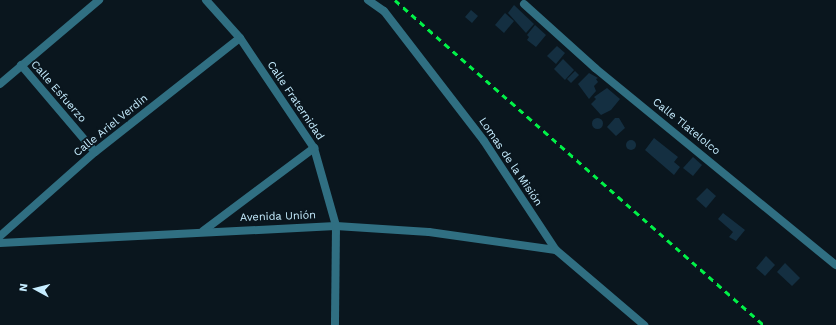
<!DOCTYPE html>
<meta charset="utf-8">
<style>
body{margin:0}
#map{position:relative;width:836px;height:325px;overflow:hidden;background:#0a161e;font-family:"Work Sans",sans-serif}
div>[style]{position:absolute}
.building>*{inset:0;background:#142f41}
.round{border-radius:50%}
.minor>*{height:8px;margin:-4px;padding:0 4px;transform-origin:4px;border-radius:4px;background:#306f82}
.tertiary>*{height:8px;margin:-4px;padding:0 4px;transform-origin:4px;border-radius:4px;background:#306f82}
.rail>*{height:3px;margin-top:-1.5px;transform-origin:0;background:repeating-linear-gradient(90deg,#00f147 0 6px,transparent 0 11px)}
span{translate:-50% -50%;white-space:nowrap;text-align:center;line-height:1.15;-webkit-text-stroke:3.5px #0a161e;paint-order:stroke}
.street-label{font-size:11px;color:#c6edff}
.north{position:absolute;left:16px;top:269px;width:40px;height:40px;-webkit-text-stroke:3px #0a161e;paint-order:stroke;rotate:277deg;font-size:11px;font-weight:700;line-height:16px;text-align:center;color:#c6edff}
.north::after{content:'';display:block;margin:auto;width:14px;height:18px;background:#c6edff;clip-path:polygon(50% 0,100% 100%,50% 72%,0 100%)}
</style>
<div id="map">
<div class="building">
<i style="clip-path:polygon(514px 5px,534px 24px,526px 33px,508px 13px)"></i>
<i style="clip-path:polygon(471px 10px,478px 16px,472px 23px,465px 17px)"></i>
<i style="clip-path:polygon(505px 13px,514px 21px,504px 33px,495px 25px)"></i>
<i style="clip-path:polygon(535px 25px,546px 35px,536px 47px,527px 40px,529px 37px,527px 35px)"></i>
<i style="clip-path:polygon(557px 46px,565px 53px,556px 64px,547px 56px)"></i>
<i style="clip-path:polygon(563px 59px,574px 70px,565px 80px,554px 69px)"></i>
<i style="clip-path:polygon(575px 71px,579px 75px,571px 83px,567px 79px)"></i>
<i style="clip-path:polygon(589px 73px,598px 78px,596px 79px,598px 82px,594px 86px,596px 91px,589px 99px,578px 84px)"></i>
<i style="clip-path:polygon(607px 88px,620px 99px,611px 110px,601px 115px,591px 104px,596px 99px,594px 97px)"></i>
<i class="round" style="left:591.5px;top:117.5px;width:11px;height:11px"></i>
<i style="clip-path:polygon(615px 118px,619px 118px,625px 128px,616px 136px,607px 127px)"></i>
<i style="clip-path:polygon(654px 138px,678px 157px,674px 162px,680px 167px,674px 175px,645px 150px)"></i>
<i class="round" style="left:626px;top:140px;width:10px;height:10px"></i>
<i style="clip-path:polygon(693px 157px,702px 165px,693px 176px,683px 168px)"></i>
<i style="clip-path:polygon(707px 188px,716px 196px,706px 208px,696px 199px)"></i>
<i style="clip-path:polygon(723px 213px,745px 230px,736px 241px,729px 237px,733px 232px,718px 219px)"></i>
<i style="clip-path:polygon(766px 256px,775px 265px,765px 276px,756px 268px)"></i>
<i style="clip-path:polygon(785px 263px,800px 278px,792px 286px,777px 272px)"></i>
</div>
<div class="minor">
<i style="left:206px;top:0;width:51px;rotate:48.2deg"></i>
<i style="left:240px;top:38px;width:133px;rotate:56.1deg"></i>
<i style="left:314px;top:148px;width:81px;rotate:74.2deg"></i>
<i style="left:336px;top:226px;width:99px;rotate:90.6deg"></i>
<i style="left:524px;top:4px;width:96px;rotate:42deg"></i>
<i style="left:595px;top:68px;width:311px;rotate:39.3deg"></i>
<i style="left:21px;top:65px;width:114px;rotate:49.6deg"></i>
<i style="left:0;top:84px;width:130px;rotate:-40.3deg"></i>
<i style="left:203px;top:231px;width:139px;rotate:-36.8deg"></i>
<i style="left:0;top:236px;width:127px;rotate:-41.5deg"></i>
<i style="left:95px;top:152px;width:184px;rotate:-38.2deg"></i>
<i style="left:0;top:243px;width:336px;rotate:-2.9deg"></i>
<i style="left:336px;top:226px;width:93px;rotate:3.7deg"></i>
<i style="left:429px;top:232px;width:128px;rotate:8.1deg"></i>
</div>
<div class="tertiary">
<i style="left:368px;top:0;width:19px;rotate:35deg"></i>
<i style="left:384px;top:11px;width:164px;rotate:52.4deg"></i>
<i style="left:484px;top:141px;width:131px;rotate:56.6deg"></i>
<i style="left:556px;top:250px;width:116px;rotate:40.4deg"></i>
</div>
<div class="rail">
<i style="left:395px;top:0;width:491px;rotate:41.4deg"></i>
</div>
<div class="street-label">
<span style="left:58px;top:92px;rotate:49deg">Calle Esfuerzo</span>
<span style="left:295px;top:101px;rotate:56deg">Calle Fraternidad</span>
<span style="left:111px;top:126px;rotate:-39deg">Calle Ariel Verdin</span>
<span style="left:686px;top:127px;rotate:39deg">Calle Tlatelolco</span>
<span style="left:510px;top:162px;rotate:56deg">Lomas de la Misión</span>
<span style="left:278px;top:217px;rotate:-2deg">Avenida Unión</span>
</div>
<div class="north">N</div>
</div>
